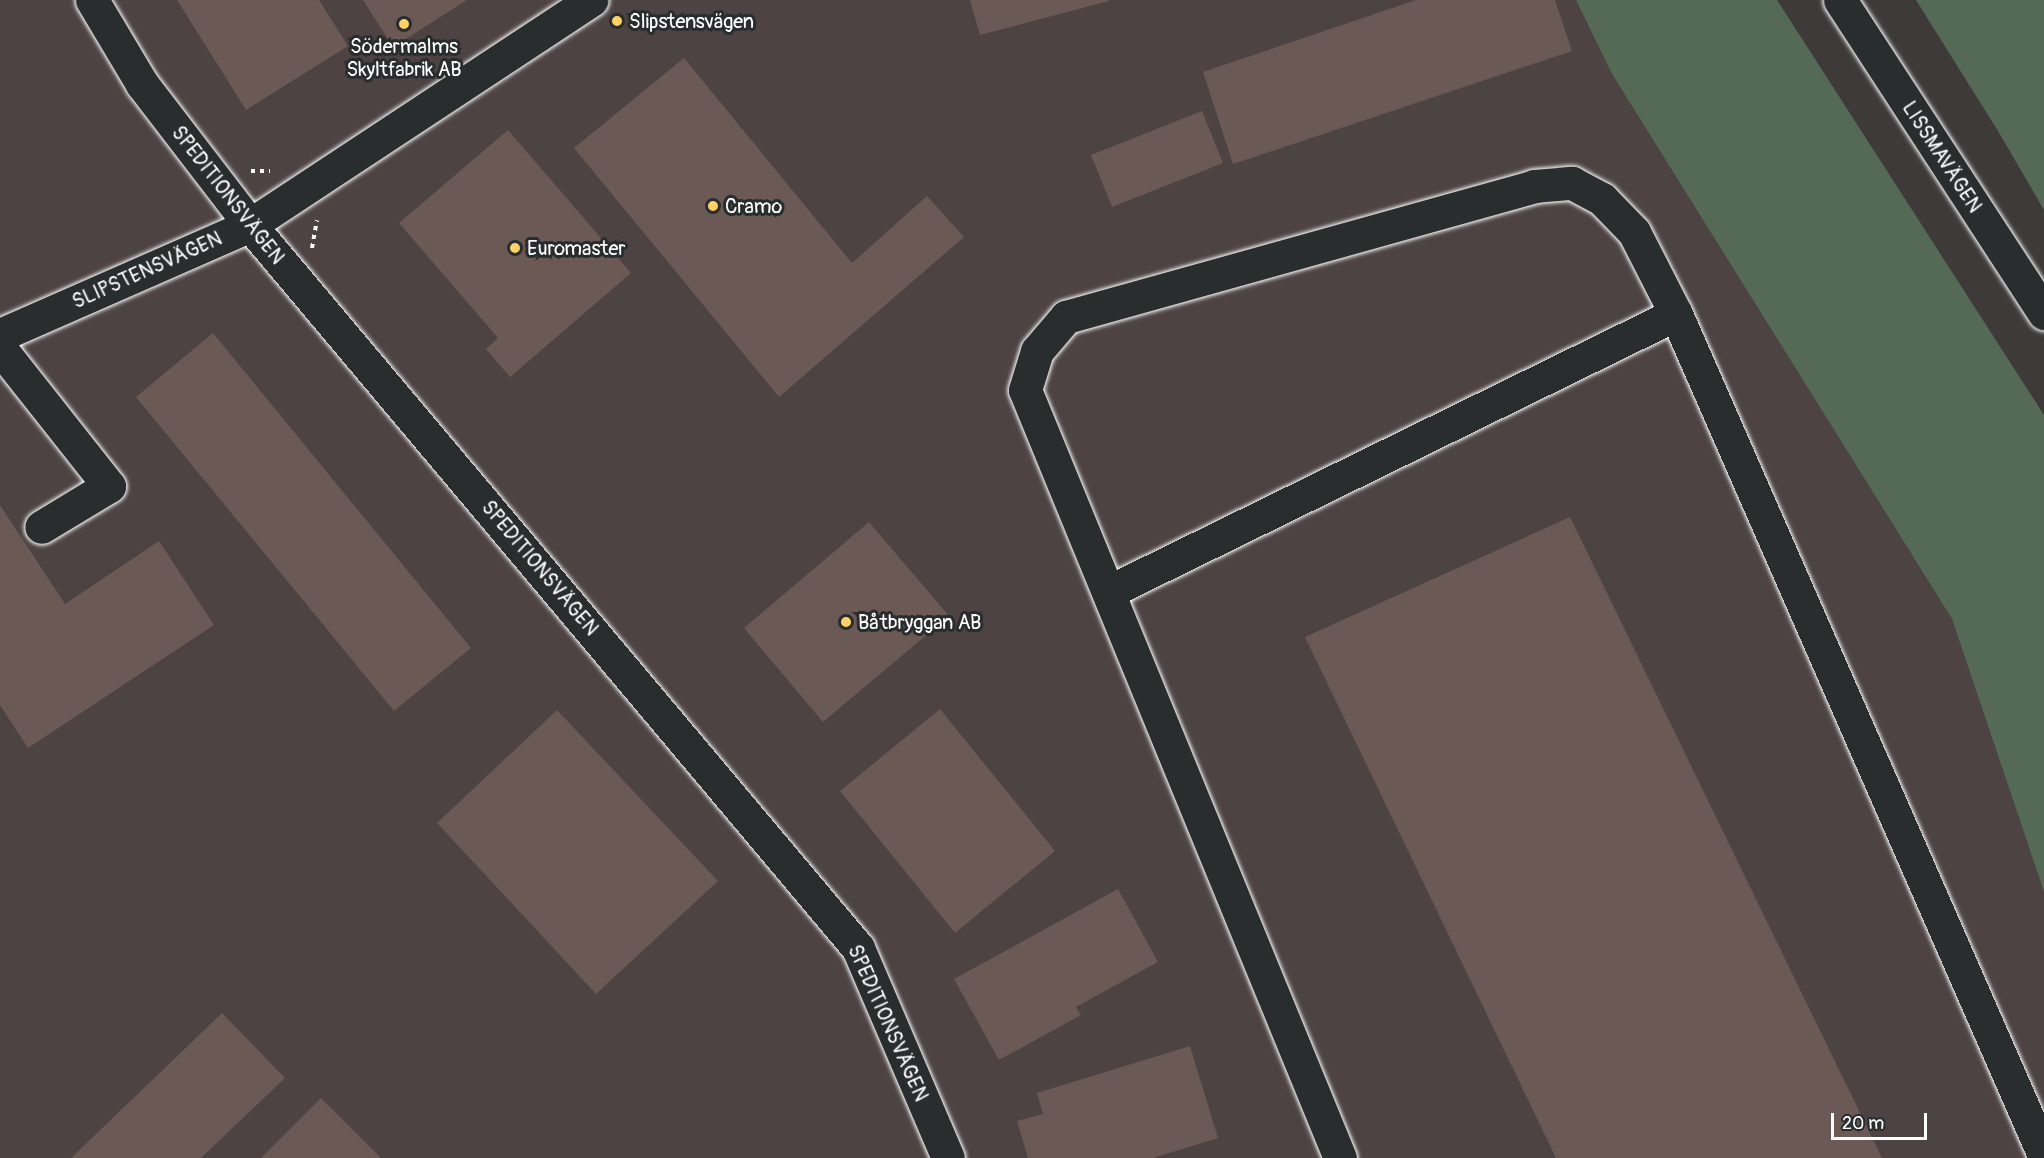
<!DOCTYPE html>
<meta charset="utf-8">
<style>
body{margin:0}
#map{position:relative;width:2044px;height:1158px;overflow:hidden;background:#3e3a3a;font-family:Pangolin,sans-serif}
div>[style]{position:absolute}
.built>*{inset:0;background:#4c4342}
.green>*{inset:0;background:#546a57}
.building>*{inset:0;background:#6b5955}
.path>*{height:4px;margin-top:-2px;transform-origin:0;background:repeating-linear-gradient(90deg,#fff 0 4.5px,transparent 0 9px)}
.roads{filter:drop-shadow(0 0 2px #fff) drop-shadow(0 0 2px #fff)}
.minor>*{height:33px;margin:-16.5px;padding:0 16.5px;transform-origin:16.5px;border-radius:16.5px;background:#2a2d2e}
.dots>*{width:16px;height:16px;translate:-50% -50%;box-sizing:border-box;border:3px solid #2a2d2e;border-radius:50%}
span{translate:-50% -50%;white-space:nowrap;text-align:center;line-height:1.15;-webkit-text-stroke:6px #2a2d2e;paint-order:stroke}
.poi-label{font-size:20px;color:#fff}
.left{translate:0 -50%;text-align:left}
.street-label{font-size:20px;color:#fff}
.scale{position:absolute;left:1831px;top:1113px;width:96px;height:27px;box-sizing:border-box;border:3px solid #fff;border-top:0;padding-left:8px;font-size:18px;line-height:21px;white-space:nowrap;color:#fff;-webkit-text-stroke:4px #2a2d2e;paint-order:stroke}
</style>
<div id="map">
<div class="built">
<i style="clip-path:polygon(0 0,1576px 0,1612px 74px,1952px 619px,2044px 892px,2044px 1158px,0 1158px)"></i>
</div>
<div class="green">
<i style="clip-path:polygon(1576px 0,1777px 0,2044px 415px,2044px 892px,1952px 619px,1612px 74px)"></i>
<i style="clip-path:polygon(1916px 0,2044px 0,2044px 210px,1998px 131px)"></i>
</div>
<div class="building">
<i style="clip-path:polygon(177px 0,319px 0,348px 46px,246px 110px)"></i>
<i style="clip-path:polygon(363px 0,467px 0,393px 47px)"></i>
<i style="clip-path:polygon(970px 0,1109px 0,1109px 1px,980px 35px)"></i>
<i style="clip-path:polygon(1416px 0,1555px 0,1572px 51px,1233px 164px,1203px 72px)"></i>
<i style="clip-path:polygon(684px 58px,852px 263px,927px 196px,964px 237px,779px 397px,574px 148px)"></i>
<i style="clip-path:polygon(1202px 111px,1223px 163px,1112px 207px,1091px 155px)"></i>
<i style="clip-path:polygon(508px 130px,631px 273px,510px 377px,486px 349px,498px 338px,399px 223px)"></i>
<i style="clip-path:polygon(213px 333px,471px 648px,394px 711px,136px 397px)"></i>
<i style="clip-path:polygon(0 505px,65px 604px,159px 541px,214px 625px,28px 748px,0 705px)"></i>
<i style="clip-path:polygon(1570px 517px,1882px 1158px,1556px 1158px,1305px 637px)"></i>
<i style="clip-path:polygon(869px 522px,949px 616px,823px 722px,744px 628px)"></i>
<i style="clip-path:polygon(940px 709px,1055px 851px,955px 933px,840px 791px)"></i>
<i style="clip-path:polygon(557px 710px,718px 881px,596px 994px,437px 823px)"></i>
<i style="clip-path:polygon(1118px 889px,1158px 962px,1076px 1007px,1081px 1015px,999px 1060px,954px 979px)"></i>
<i style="clip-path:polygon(222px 1013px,285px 1078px,201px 1158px,71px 1158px)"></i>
<i style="clip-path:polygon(1190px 1046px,1218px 1138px,1153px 1158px,1028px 1158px,1017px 1121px,1043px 1114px,1037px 1093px)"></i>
<i style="clip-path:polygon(321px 1098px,381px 1158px,261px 1158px)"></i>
</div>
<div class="path">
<i style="left:251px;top:171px;width:19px"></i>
<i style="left:312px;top:248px;width:28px;rotate:-80deg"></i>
</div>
<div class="roads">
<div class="minor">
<i style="left:92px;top:0;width:98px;rotate:59.2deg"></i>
<i style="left:142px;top:84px;width:178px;rotate:52.5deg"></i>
<i style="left:250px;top:225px;width:945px;rotate:49.94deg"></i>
<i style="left:858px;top:948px;width:228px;rotate:66.8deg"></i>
<i style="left:1840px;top:0;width:374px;rotate:56.9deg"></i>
<i style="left:0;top:335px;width:273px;rotate:-23.7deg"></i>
<i style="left:250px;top:225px;width:409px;rotate:-33.4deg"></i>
<i style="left:0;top:348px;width:176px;rotate:51.7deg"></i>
<i style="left:109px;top:486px;width:79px;rotate:148.9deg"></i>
<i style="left:1108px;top:592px;width:632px;rotate:-26.08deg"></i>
<i style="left:1676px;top:314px;width:918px;rotate:66.37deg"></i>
<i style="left:1340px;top:1158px;width:830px;rotate:-112.3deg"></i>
<i style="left:1025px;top:390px;width:41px;rotate:-72.9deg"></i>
<i style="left:1037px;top:351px;width:45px;rotate:-49.5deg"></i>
<i style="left:1066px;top:317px;width:486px;rotate:-15.6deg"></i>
<i style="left:1534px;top:186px;width:38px;rotate:-5deg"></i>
<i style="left:1572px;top:183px;width:34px;rotate:28deg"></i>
<i style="left:1602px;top:199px;width:46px;rotate:45.9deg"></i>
<i style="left:1634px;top:232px;width:92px;rotate:62.9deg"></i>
</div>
</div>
<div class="dots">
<i style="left:617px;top:21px;background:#ffd166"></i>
<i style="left:404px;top:24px;background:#ffd166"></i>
<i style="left:713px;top:206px;background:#ffd166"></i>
<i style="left:515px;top:248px;background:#ffd166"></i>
<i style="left:846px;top:622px;background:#ffd166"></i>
</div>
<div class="poi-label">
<span class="left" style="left:629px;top:21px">Slipstensvägen</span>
<span style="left:404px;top:58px">Södermalms<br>Skyltfabrik AB</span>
<span class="left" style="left:725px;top:206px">Cramo</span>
<span class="left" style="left:527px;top:248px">Euromaster</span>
<span class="left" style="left:858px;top:622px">Båtbryggan AB</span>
</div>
<div class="street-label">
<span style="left:1942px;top:157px;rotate:57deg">LISSMAVÄGEN</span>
<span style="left:228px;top:195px;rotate:52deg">SPEDITIONSVÄGEN</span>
<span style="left:147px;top:270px;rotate:-24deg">SLIPSTENSVÄGEN</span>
<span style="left:540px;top:568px;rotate:50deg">SPEDITIONSVÄGEN</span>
<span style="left:888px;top:1023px;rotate:66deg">SPEDITIONSVÄGEN</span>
</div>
<div class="scale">20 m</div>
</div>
